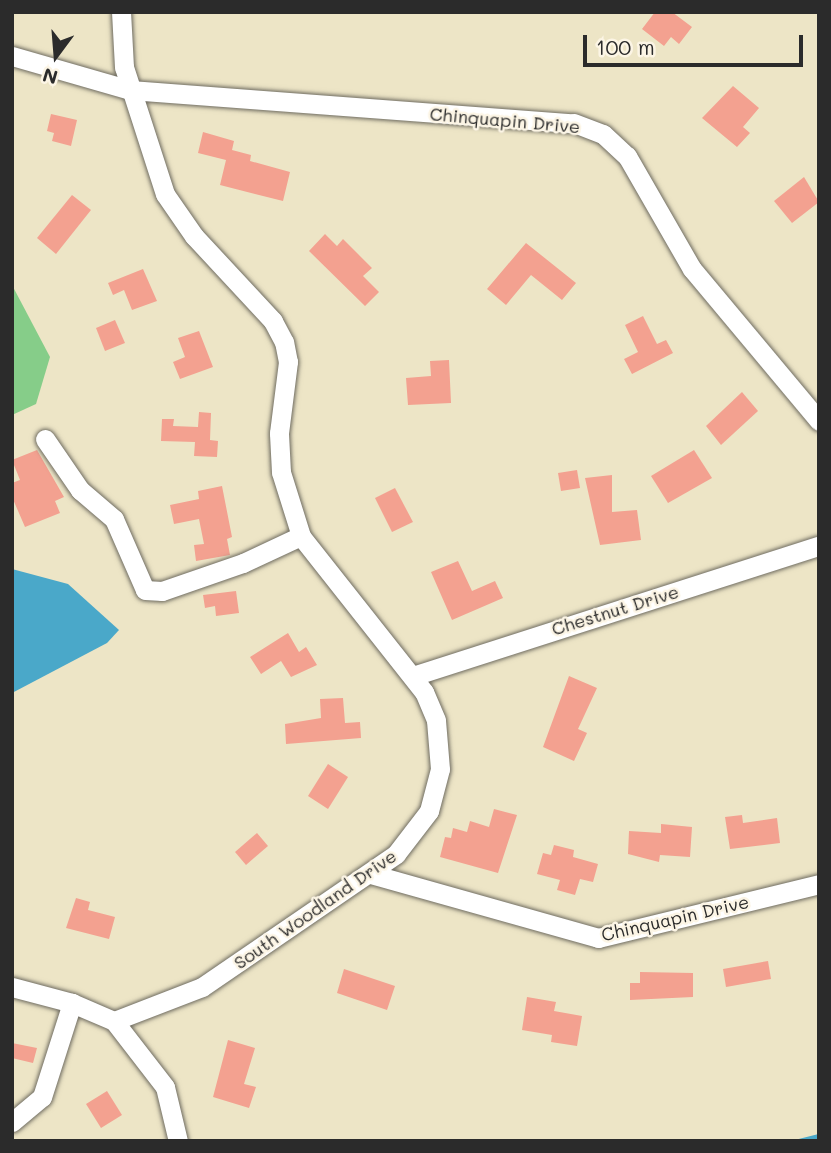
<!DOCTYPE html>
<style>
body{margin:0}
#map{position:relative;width:831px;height:1153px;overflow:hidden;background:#ede5c6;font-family:Mali,sans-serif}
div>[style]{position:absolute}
.green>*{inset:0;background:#86cd89}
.water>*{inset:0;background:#4aa8c9}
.stream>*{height:4.5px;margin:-2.25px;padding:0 2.25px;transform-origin:2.25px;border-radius:2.25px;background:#4aa8c9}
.building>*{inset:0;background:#f3a190}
.roads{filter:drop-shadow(0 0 2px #6f6c61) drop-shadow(0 0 2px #6f6c61)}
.minor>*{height:19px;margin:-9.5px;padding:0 9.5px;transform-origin:9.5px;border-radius:9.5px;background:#fff}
span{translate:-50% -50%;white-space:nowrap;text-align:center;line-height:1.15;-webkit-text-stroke:5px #fcf5e5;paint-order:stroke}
.street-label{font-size:18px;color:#2b2b2b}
.frame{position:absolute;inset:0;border:14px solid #2b2b2b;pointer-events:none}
.north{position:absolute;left:21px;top:21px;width:70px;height:70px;-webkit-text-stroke:5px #fcf5e5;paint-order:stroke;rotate:196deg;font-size:19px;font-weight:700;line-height:28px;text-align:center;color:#2b2b2b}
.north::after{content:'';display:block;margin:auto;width:24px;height:32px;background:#2b2b2b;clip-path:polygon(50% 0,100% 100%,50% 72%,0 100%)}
.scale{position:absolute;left:583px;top:35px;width:220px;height:32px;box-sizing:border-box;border:4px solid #2b2b2b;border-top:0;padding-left:9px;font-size:21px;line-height:24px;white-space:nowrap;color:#2b2b2b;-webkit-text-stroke:5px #fcf5e5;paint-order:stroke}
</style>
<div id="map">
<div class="green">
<i style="clip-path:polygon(12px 285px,50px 357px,36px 404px,12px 415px)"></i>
</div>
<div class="water">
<i style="clip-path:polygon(12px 569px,68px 584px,119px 630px,107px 643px,12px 693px)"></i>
</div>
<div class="stream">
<i style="left:799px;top:1141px;width:21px;rotate:-14deg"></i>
</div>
<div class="building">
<i style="clip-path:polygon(655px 12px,672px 12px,692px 27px,679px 44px,671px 37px,664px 46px,642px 29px)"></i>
<i style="clip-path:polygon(733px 86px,759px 108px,743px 127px,750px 133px,737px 147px,702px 118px)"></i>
<i style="clip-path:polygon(51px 114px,77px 120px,71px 146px,52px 141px,54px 133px,47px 131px)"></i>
<i style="clip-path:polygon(203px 132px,234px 141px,232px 150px,251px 155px,250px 161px,290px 172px,283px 201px,220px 185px,226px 160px,198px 153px)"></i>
<i style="clip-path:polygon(804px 177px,819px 202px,792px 223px,774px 201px)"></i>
<i style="clip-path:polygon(72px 195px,91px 210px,56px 254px,37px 238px)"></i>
<i style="clip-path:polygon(325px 234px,337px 246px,343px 239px,372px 268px,363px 276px,379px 292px,365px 306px,309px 251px)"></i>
<i style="clip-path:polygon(526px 243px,576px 283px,562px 300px,531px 275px,506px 305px,487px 289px)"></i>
<i style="clip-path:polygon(143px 269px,157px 301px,132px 310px,124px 290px,113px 295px,108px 283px)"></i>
<i style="clip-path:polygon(643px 316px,657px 344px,666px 340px,673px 353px,632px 374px,624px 359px,638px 352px,625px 325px)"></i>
<i style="clip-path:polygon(115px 320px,125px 343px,105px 351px,96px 328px)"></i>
<i style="clip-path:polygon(199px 331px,213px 367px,180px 379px,173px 362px,185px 357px,178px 338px)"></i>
<i style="clip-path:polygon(449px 360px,451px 403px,408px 405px,406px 378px,431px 376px,430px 361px)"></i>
<i style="clip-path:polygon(742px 392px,758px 411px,721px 445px,706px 426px)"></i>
<i style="clip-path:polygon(199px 412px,211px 413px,210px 440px,218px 441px,217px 457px,194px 456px,195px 442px,161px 441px,162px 419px,174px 419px,173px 426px,198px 427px)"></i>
<i style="clip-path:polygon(37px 450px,64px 497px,55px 501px,60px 513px,25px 527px,12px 497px,12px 483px,20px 480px,12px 460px)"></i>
<i style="clip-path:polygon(694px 450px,712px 478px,668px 503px,651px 476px)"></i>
<i style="clip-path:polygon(577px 470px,580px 488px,561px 491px,558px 473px)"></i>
<i style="clip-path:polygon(612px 475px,612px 512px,637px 510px,641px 540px,600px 545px,585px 478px)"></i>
<i style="clip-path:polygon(222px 486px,232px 537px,227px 539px,230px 555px,196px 561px,194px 545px,204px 544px,199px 519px,174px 524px,170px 505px,199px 499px,198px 491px)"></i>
<i style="clip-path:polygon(395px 488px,413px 522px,392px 532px,375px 498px)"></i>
<i style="clip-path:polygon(458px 561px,472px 591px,495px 581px,503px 598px,452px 620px,431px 572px)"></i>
<i style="clip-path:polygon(236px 591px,239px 613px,216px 616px,215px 606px,205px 608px,203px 595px)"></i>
<i style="clip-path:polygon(288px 633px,299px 652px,306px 647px,317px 665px,291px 677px,281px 661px,261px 674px,250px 657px)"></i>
<i style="clip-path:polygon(569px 676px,597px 688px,578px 729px,587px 733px,574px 761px,543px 747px)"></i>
<i style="clip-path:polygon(343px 698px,345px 723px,360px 722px,361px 738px,286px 744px,285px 724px,321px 718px,320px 699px)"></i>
<i style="clip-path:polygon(328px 764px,348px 777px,328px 809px,308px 796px)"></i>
<i style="clip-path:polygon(494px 809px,517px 815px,498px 873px,440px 857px,445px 837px,451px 838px,453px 828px,467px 832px,470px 821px,489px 827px)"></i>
<i style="clip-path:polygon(742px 815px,743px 823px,777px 818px,780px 843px,730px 849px,725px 817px)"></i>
<i style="clip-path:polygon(661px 824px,692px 827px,690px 857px,660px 855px,659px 862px,628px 854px,629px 831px,661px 833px)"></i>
<i style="clip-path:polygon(257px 833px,268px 846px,246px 865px,235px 852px)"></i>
<i style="clip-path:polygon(554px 845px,574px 850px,573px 857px,598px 864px,593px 882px,580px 879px,575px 895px,557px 890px,560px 880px,537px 874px,543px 853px,551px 855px)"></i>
<i style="clip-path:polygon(76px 898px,90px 902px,88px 910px,115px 917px,109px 939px,66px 928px)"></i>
<i style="clip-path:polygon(768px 961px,771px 979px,726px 987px,723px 969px)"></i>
<i style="clip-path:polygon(344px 969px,395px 986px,387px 1010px,337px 993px)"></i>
<i style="clip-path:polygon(640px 972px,693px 973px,693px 997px,630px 1000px,630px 983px,640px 983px)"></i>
<i style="clip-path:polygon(527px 997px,556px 1002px,554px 1011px,582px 1016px,577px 1046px,551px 1042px,552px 1035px,522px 1030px)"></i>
<i style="clip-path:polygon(228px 1040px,255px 1048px,244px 1084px,256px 1087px,249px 1108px,213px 1097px)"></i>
<i style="clip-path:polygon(12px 1043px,37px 1048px,33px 1063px,12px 1058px)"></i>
<i style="clip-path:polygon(107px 1091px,122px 1115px,101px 1128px,86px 1104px)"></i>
</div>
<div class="roads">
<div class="minor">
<i style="left:12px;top:56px;width:123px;rotate:16.1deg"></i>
<i style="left:130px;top:90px;width:445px;rotate:4.3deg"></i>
<i style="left:574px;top:123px;width:31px;rotate:21deg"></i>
<i style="left:603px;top:134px;width:33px;rotate:43deg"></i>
<i style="left:627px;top:156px;width:130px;rotate:60.1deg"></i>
<i style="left:692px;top:269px;width:198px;rotate:50.1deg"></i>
<i style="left:45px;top:439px;width:62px;rotate:55.5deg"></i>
<i style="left:80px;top:490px;width:45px;rotate:40.5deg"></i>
<i style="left:114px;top:519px;width:77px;rotate:66.4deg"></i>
<i style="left:145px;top:590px;width:17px;rotate:3deg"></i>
<i style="left:162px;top:591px;width:86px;rotate:-19.1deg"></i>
<i style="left:243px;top:563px;width:64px;rotate:-25deg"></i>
<i style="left:413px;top:676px;width:426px;rotate:-17.8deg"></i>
<i style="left:371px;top:874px;width:236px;rotate:15.7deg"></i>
<i style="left:598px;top:938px;width:228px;rotate:-13.7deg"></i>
<i style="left:12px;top:987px;width:62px;rotate:14.9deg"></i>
<i style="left:72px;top:1003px;width:46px;rotate:23.2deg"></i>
<i style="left:114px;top:1021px;width:94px;rotate:-21.1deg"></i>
<i style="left:202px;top:987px;width:235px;rotate:-34.4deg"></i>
<i style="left:396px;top:854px;width:54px;rotate:-52.5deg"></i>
<i style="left:429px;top:811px;width:43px;rotate:-75.3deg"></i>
<i style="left:440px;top:769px;width:49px;rotate:-94.7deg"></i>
<i style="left:436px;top:720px;width:30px;rotate:-113deg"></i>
<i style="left:424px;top:692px;width:199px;rotate:-128.3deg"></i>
<i style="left:301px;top:536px;width:67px;rotate:-107.4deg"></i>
<i style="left:281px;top:472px;width:39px;rotate:-93deg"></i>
<i style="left:279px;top:433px;width:72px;rotate:-82.8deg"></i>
<i style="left:288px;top:362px;width:20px;rotate:-101deg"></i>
<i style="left:284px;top:342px;width:24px;rotate:-118deg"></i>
<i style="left:273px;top:321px;width:116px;rotate:-132.9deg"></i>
<i style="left:194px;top:236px;width:51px;rotate:-124.6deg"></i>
<i style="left:165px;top:194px;width:133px;rotate:-107.9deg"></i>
<i style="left:124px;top:67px;width:55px;rotate:-93.1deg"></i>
<i style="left:114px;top:1021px;width:83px;rotate:52.3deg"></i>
<i style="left:165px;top:1087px;width:56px;rotate:76.5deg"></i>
<i style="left:12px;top:1122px;width:39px;rotate:-40deg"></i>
<i style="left:42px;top:1097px;width:99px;rotate:-72.3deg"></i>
</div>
</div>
<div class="street-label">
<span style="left:505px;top:120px;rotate:5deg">Chinquapin Drive</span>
<span style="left:615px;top:610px;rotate:-17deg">Chestnut Drive</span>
<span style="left:315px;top:909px;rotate:-35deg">South Woodland Drive</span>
<span style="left:675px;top:918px;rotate:-13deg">Chinquapin Drive</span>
</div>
<div class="frame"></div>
<div class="north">N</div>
<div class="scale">100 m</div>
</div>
